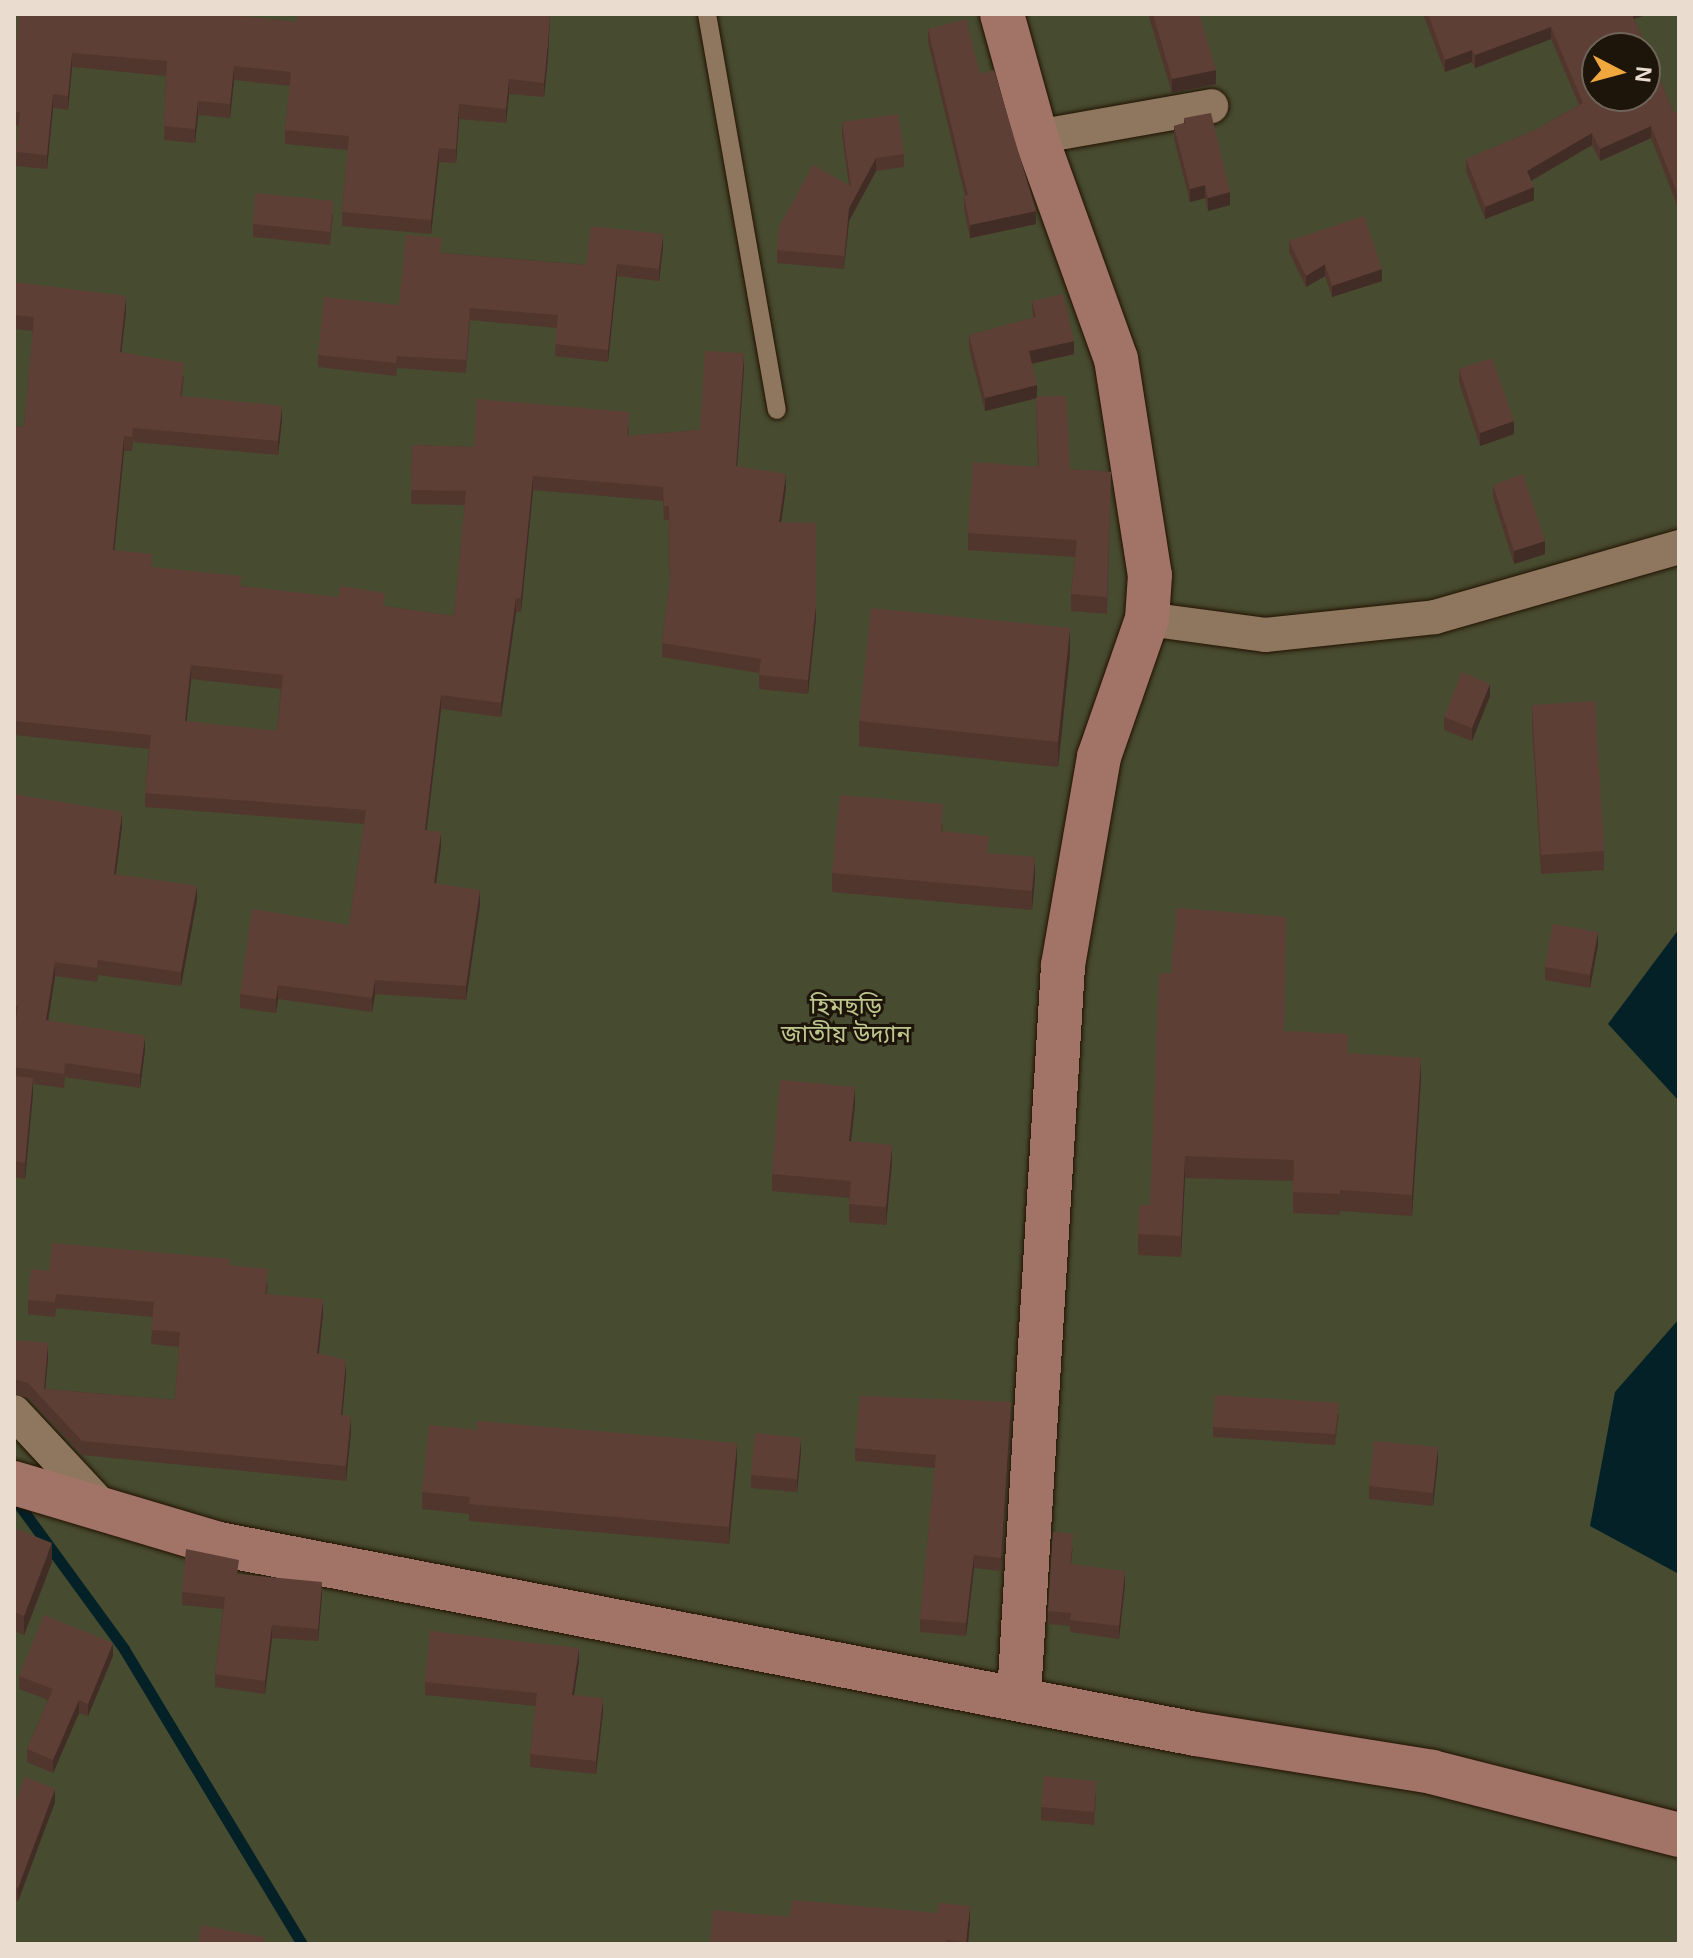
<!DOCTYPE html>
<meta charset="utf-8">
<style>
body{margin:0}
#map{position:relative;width:1693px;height:1958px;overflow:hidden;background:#3d2912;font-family:Helvetica,"Noto Sans Bengali",sans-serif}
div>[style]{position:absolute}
.green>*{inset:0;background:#474b2f}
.water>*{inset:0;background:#032127}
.stream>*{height:11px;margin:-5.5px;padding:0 5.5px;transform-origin:5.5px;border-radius:5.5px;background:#032127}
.roads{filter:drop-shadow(0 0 2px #231100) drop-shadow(0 0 2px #231100)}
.lane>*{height:18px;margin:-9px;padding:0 9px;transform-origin:9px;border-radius:9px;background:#8e775e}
.street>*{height:34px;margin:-17px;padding:0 17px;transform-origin:17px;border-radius:17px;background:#8e775e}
.secondary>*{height:44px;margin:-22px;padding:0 22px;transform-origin:22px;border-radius:22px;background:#a27468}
.wall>*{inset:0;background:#51362e}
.shaded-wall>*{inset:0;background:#422c26}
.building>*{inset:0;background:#5e3f36}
span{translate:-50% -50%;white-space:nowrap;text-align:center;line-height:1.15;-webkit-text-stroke:6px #1d140a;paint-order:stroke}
.park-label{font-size:24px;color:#bdc68d}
.frame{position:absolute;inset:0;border:16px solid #eaddd0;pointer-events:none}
.north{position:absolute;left:1581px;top:32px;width:80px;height:80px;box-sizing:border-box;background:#1d140a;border:2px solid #6f6459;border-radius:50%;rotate:96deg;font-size:22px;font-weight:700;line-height:32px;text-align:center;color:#eaddd0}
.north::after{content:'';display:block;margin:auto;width:28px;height:36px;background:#f0a73e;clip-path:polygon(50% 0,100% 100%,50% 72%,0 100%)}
</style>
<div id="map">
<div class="green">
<i style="clip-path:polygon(evenodd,14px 14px,1679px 14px,1679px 1944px,14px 1944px,14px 14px,1597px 48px,1645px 48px,1645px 96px,1597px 96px,1597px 48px)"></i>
</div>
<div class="water">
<i style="clip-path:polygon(1679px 929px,1679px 1101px,1608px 1024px)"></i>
<i style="clip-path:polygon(1679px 1319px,1679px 1574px,1590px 1526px,1615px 1392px)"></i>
</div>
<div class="stream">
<i style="left:14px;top:1498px;width:187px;rotate:53.9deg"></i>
<i style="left:124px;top:1649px;width:345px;rotate:58.9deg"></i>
</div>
<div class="roads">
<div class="lane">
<i style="left:707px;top:14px;width:402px;rotate:80deg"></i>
</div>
<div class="street">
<i style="left:1036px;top:137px;width:178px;rotate:-10deg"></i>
<i style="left:1147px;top:619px;width:119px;rotate:7.7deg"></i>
<i style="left:1265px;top:635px;width:171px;rotate:-6deg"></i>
<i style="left:1435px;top:617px;width:254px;rotate:-16deg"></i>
<i style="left:14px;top:1412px;width:134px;rotate:47.1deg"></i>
</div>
<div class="secondary">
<i style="left:1002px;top:14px;width:128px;rotate:74.5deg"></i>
<i style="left:1036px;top:137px;width:236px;rotate:70.2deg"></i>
<i style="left:1116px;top:359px;width:219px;rotate:81.1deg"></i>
<i style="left:1150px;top:575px;width:44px;rotate:93.9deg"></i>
<i style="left:1147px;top:619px;width:146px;rotate:109.2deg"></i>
<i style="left:1099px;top:757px;width:212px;rotate:99.8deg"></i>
<i style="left:1063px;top:966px;width:730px;rotate:93.45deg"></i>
<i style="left:14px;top:1483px;width:214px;rotate:16.6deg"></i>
<i style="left:219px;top:1544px;width:995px;rotate:11.01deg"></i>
<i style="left:1196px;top:1734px;width:239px;rotate:9.1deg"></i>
<i style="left:1432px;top:1772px;width:255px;rotate:14.3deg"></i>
</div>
</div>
<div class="wall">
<i style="clip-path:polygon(224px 14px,297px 22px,550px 14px,548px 57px,544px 97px,509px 94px,506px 123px,459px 119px,456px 163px,439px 162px,431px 234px,342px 226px,342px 212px,348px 150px,285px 144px,285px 130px,290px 86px,234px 80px,230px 118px,198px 115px,195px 143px,164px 140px,166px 76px,72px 67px,68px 110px,53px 108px,47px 169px,16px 166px,19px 126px,14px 126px,14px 47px)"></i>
<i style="clip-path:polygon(1148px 14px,1199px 14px,1216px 84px,1172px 93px)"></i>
<i style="clip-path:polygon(1423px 14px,1649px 14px,1634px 19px,1674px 113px,1679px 111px,1679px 210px,1651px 138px,1600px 161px,1592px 145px,1531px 181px,1534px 200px,1485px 219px,1466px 171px,1466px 159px,1537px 129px,1579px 105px,1551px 39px,1475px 68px,1472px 62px,1445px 72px)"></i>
<i style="clip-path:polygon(928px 29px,980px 74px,1036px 224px,970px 238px,964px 209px,964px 196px,965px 196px,928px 42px)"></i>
<i style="clip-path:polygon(1184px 118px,1230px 205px,1208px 211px,1205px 198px,1190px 202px,1174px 139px,1174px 126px,1184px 123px)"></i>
<i style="clip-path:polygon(842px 122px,904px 154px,904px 167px,876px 171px,849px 221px,844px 269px,777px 263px,777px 250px,849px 185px,842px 135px)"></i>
<i style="clip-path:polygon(333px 214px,330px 245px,253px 237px,253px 224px)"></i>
<i style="clip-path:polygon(1289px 241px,1382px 281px,1332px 297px,1325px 276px,1306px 287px,1289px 252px)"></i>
<i style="clip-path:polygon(663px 247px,659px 281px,617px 276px,608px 362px,555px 356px,557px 328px,470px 320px,466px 373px,397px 368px,396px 376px,318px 367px,318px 355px,399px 305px,441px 253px,586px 265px)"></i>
<i style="clip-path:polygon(evenodd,14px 282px,126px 310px,121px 352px,184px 377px,182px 396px,282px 420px,278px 455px,133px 442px,132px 451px,124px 451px,114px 550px,152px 567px,241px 586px,454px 616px,465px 505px,411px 504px,412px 445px,474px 447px,629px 427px,628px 436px,700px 430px,744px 368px,737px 467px,786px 488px,781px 522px,816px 618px,808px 694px,759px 689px,759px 673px,662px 657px,662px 643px,670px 581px,669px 520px,664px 520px,663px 501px,533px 490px,521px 612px,516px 612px,501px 717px,441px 709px,426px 830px,441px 846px,436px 884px,480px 904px,466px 1000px,375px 994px,372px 1012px,278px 999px,276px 1013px,240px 1008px,240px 994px,349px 925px,364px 824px,145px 807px,145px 793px,149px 749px,14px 735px,14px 426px,24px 427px,33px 331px,14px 329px,14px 282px,191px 679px,281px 689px,277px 731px,186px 722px,191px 679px)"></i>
<i style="clip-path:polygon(1032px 301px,1074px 354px,1032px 364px,1037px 397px,1070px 469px,1111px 472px,1107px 614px,1071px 611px,1071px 594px,1075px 557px,968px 550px,968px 533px,1038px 467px,1036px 398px,985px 411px,969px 348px,969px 335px,1033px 318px)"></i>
<i style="clip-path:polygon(1459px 369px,1514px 434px,1480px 446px,1459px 382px)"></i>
<i style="clip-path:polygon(1493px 485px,1545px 554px,1514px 564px,1493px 497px)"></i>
<i style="clip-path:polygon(1070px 653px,1058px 767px,859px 746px,859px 721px)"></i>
<i style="clip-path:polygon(1490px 696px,1472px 741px,1444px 730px,1444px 717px)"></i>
<i style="clip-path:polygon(1532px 705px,1604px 851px,1604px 870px,1541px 874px,1532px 724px)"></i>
<i style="clip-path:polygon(14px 794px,122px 826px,116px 874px,197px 900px,181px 986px,98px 975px,97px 982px,55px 976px,48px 1020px,145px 1050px,140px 1088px,65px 1077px,64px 1088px,33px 1084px,25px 1179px,14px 1177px,14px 1036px,16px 1019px,14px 1019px)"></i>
<i style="clip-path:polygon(943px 824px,942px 831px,1035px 877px,1032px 910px,832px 892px,832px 873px)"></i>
<i style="clip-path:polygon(1598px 945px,1590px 988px,1545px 980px,1545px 967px)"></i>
<i style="clip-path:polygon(1171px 974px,1284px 1031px,1421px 1079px,1412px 1216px,1340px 1211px,1340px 1215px,1293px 1213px,1293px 1181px,1185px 1178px,1181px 1257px,1138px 1255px,1138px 1234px,1150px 1205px)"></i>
<i style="clip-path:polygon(855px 1105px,851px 1141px,892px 1162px,886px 1225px,849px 1222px,849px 1198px,772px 1191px,772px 1174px)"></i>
<i style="clip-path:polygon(230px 1265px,268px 1284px,267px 1294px,323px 1314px,319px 1354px,346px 1375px,342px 1415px,351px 1431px,346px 1481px,82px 1455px,28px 1398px,14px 1394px,14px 1340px,48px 1358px,45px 1389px,175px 1400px,179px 1347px,151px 1344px,153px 1317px,56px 1308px,55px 1317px,28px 1314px,28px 1300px,49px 1271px)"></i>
<i style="clip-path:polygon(1339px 1414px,1335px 1445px,1213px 1437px,1213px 1427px)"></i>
<i style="clip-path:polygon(1011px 1415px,1001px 1571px,974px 1568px,966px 1636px,920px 1632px,920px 1619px,935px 1468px,855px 1461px,855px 1448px)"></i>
<i style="clip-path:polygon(801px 1451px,797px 1492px,751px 1488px,751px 1475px)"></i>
<i style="clip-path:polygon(737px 1460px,729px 1544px,469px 1521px,469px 1514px,422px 1509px,422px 1492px)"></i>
<i style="clip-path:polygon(1438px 1460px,1433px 1506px,1369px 1499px,1369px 1486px)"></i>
<i style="clip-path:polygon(14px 1528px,52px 1562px,24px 1635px,14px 1631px)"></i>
<i style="clip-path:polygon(1073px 1547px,1071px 1564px,1125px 1584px,1119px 1639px,1070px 1632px,1070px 1626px,1048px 1624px,1048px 1611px)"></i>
<i style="clip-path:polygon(238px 1575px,322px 1595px,318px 1641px,272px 1638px,265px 1694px,215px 1687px,215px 1674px,223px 1609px,182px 1605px,182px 1592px)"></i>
<i style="clip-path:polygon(113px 1656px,88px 1716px,79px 1713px,53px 1773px,27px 1762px,27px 1749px,48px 1700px,19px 1689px,19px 1676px)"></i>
<i style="clip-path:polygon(579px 1661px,574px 1695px,603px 1711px,596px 1774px,530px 1767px,530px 1754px,536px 1706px,425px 1695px,425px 1682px)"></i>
<i style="clip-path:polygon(1096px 1794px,1094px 1825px,1041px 1820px,1041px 1807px)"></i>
<i style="clip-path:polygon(55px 1802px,18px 1901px,14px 1900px,14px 1805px)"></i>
<i style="clip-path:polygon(790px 1917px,970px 1922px,968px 1944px,710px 1944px)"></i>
</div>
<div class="shaded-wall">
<i style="clip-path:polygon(550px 14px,548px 57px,544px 97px,544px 83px)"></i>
<i style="clip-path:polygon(1630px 14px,1649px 14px,1630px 20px)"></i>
<i style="clip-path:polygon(1551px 27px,1551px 39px,1475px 68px,1475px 55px)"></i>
<i style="clip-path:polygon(1472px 50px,1472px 62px,1445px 72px,1445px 60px)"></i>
<i style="clip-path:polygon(72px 53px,72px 67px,68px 110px,68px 96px)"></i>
<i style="clip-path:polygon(234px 66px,234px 80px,230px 118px,230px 104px)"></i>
<i style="clip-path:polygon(1216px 70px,1216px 84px,1172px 93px,1172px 79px)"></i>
<i style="clip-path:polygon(509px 79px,509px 94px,506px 123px,506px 109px)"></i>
<i style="clip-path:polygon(53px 94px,53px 108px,47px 169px,47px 155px)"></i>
<i style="clip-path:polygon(198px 101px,198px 115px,195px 143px,195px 129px)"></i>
<i style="clip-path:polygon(459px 104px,459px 119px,456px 163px,456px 149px)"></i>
<i style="clip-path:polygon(1651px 126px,1651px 138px,1600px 161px,1600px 149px)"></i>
<i style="clip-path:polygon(1592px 133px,1592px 145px,1527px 183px,1527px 171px)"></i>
<i style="clip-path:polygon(439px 148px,439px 162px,431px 234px,431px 220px)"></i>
<i style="clip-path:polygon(876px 158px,876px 171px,849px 221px,844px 269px,849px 208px)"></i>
<i style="clip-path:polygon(1205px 185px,1205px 198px,1190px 202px,1190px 189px)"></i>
<i style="clip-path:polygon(1534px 187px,1534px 200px,1485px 219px,1485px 207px)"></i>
<i style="clip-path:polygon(1230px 192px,1230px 205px,1208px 211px,1208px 198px)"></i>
<i style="clip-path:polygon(1036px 211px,1036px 224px,970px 238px,970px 225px)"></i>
<i style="clip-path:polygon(663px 234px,663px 247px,659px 281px,659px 269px)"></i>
<i style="clip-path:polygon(617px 264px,617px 276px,608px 362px,608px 350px)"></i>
<i style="clip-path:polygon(1325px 264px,1325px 276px,1306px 287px,1306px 276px)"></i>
<i style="clip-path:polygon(1382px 269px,1382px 281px,1332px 297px,1332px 286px)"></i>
<i style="clip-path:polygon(126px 296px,126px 310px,120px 366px,120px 352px)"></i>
<i style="clip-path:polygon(1074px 341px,1074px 354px,1029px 364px,1029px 351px)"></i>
<i style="clip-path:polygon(744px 353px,744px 368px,736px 481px,736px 466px)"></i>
<i style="clip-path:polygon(1037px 385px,1037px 398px,985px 411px,985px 398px)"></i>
<i style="clip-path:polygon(282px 406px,282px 420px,278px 455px,278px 441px)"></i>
<i style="clip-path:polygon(1514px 421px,1514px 434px,1480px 446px,1480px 433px)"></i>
<i style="clip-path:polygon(124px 436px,124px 451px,113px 564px,113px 550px)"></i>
<i style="clip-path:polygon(786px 474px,786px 488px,779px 536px,779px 522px)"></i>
<i style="clip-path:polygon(533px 476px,533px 490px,521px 612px,521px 598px)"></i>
<i style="clip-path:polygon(1545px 541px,1545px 554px,1514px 564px,1514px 551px)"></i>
<i style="clip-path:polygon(516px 598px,516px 612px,501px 717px,501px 703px)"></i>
<i style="clip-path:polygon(816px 604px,816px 618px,808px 694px,808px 680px)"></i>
<i style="clip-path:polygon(1070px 628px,1070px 653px,1058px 767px,1058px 742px)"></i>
<i style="clip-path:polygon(191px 665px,191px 679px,185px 736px,185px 721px)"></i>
<i style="clip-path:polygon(1490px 684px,1490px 696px,1472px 741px,1472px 728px)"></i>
<i style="clip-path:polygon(441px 695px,441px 709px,425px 844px,425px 830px)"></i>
<i style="clip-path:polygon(122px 812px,122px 826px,114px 888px,114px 874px)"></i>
<i style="clip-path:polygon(441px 832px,441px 846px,434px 898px,434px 883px)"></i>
<i style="clip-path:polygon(1035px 857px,1035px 877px,1032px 910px,1032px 891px)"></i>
<i style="clip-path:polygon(197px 886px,197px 900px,181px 986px,181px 972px)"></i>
<i style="clip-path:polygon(480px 890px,480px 904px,466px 1000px,466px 986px)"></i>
<i style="clip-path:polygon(1598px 932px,1598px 945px,1590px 988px,1590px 975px)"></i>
<i style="clip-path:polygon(55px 962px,55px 976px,46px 1034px,46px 1020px)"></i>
<i style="clip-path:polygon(375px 980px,375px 994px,372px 1012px,372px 998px)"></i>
<i style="clip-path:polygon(278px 985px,278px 999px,276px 1013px,276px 999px)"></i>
<i style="clip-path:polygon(145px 1036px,145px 1050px,140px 1088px,140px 1074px)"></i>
<i style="clip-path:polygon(1421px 1058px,1421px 1079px,1412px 1216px,1412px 1195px)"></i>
<i style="clip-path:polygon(33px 1078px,33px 1095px,25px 1179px,25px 1163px)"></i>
<i style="clip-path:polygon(855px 1087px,855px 1105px,849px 1158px,849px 1141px)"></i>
<i style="clip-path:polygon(892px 1145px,892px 1162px,886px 1225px,886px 1207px)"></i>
<i style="clip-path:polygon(1185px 1156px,1185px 1178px,1181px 1257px,1181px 1236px)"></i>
<i style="clip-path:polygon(323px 1299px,323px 1314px,317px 1368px,317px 1353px)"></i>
<i style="clip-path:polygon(48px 1343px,48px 1358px,44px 1403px,44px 1389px)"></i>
<i style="clip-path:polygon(346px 1360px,346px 1375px,341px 1430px,341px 1415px)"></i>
<i style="clip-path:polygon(1011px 1402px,1011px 1415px,1001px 1571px,1001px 1558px)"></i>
<i style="clip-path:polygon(351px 1416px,351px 1431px,346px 1481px,346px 1466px)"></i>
<i style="clip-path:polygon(801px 1438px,801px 1451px,797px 1492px,797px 1479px)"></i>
<i style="clip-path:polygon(737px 1443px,737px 1460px,729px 1544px,729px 1527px)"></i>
<i style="clip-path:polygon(1438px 1447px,1438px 1460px,1433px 1506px,1433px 1493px)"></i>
<i style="clip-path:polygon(52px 1543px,52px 1562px,24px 1635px,24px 1616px)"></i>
<i style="clip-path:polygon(974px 1555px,974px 1568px,966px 1636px,966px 1623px)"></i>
<i style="clip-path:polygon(1125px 1571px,1125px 1584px,1119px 1639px,1119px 1626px)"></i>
<i style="clip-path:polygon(322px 1582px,322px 1595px,318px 1641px,318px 1629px)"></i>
<i style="clip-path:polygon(272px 1625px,272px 1638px,265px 1694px,265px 1681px)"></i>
<i style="clip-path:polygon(113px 1643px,113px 1656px,88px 1716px,88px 1704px)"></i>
<i style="clip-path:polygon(579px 1648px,579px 1661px,572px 1708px,572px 1695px)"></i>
<i style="clip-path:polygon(603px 1698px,603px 1711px,596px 1774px,596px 1761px)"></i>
<i style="clip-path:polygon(79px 1700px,79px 1713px,53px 1773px,53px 1760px)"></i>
<i style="clip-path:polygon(55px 1789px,55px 1802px,18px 1901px,18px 1888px)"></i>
<i style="clip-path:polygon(970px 1906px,970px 1922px,968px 1944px,966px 1944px)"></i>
</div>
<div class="building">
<i style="clip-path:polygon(19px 14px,223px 14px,297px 22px,297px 14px,550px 14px,548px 43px,544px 83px,509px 79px,506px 109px,459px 104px,456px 149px,439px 148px,431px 220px,342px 212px,349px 136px,285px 130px,291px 72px,234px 66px,230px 104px,198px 101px,195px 129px,164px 126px,167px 61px,72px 53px,68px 96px,53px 94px,47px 155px,16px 152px,20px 112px,14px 112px,14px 47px,16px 47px)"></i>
<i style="clip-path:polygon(1153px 14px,1199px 14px,1216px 70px,1172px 79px)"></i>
<i style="clip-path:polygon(evenodd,1428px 14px,1632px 14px,1674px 113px,1679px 111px,1679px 197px,1651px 126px,1600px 149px,1592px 133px,1527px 171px,1534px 187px,1485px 207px,1466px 159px,1537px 129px,1583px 103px,1551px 27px,1475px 55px,1472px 50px,1445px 60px,1428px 14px,1597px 48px,1645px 48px,1645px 96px,1597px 96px,1597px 48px)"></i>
<i style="clip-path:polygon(966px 19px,980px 74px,994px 70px,1036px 211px,970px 225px,964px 196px,968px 195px,928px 29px)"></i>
<i style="clip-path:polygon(1211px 113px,1230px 192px,1208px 198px,1205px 185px,1190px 189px,1174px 126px,1186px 123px,1184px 118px)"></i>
<i style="clip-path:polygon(898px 114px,904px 154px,876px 158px,849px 208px,844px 256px,777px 250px,779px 227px,813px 165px,851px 186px,842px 122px)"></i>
<i style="clip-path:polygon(255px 193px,333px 201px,330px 232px,253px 224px)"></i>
<i style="clip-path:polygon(1364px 216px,1382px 269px,1332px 286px,1325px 264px,1306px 276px,1289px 241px)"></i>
<i style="clip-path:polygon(591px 226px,663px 234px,659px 269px,617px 264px,608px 350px,555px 344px,558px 315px,470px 308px,466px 360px,397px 356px,396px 363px,318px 355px,324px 297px,399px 305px,406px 235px,442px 238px,440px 253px,586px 265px)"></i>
<i style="clip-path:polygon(evenodd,14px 282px,126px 296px,120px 352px,184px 363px,180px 396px,282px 406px,278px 441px,133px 428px,132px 437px,124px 436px,113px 550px,152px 554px,151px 567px,241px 576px,240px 586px,338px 597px,340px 586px,385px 593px,383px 606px,454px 616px,466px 491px,411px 490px,412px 445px,474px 447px,477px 399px,629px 412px,627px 436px,700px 430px,705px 351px,744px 353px,736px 466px,786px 474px,779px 522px,816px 523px,816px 604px,808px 680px,759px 675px,761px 659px,662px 643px,670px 579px,669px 506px,664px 506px,663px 487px,533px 476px,521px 598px,516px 598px,501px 703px,441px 695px,425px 830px,441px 832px,434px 883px,480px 890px,466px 986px,375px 980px,372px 998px,278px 985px,276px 999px,240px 994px,252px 909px,349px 925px,366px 810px,145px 793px,151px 735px,14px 721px,14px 426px,24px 427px,34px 317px,14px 315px,14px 282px,191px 665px,283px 675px,277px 731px,185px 721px,191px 665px)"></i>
<i style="clip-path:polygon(1063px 294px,1074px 341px,1029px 351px,1037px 385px,985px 398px,969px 335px,1036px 317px,1032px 301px)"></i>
<i style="clip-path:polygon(1492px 358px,1514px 421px,1480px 433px,1459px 369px)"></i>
<i style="clip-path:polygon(1066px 396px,1070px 469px,1111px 472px,1107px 597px,1071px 594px,1077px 540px,968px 533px,973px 462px,1039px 467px,1036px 397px)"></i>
<i style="clip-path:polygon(1523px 474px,1545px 541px,1514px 551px,1493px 485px)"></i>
<i style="clip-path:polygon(871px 608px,1070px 628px,1058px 742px,859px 721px)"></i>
<i style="clip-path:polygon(1462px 672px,1490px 684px,1472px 728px,1444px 717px)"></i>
<i style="clip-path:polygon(1595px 701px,1604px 851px,1541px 855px,1532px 705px)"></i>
<i style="clip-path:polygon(14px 794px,122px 812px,114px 874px,197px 886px,181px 972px,98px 960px,97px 968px,55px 962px,46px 1020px,145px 1036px,140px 1074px,65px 1063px,64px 1074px,14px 1067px,14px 1036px,18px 1006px,14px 1005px)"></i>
<i style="clip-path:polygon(840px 795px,943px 804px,941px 831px,989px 836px,987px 853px,1035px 857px,1032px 891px,832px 873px)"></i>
<i style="clip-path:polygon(1177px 908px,1286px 917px,1284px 1031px,1348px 1034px,1347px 1053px,1421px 1058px,1412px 1195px,1340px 1190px,1340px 1194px,1293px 1192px,1294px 1160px,1185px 1156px,1181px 1236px,1138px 1234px,1139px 1205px,1150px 1205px,1159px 973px,1171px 974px)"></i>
<i style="clip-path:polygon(1553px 924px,1598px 932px,1590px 975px,1545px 967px)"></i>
<i style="clip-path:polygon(14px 1076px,33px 1078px,25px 1163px,14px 1161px)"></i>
<i style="clip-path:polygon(780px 1080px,855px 1087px,849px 1141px,892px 1145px,886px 1207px,849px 1204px,851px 1181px,772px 1174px)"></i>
<i style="clip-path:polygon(52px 1243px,230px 1259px,229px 1265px,268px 1269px,265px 1294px,323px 1299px,317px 1353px,346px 1360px,341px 1415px,351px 1416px,346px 1466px,82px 1441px,28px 1383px,14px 1379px,14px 1340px,48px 1343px,44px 1389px,175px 1400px,180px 1332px,151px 1330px,154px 1302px,56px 1294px,55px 1302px,28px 1300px,31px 1269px,49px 1271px)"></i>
<i style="clip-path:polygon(1215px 1395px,1339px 1403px,1335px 1434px,1213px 1427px)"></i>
<i style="clip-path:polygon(860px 1396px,1011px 1402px,1001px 1558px,974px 1555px,966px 1623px,920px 1619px,936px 1455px,855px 1448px)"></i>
<i style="clip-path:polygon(477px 1421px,737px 1443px,729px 1527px,469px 1504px,470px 1497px,422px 1492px,429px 1425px,477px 1430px)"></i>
<i style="clip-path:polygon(755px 1433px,801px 1438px,797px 1479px,751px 1475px)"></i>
<i style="clip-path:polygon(1374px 1441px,1438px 1447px,1433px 1493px,1369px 1486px)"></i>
<i style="clip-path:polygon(14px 1528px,52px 1543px,24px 1616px,14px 1612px)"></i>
<i style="clip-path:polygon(1053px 1532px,1073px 1534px,1070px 1564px,1125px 1571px,1119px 1626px,1070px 1620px,1071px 1613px,1048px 1611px)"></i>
<i style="clip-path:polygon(186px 1549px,239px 1560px,237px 1574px,322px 1582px,318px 1629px,272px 1625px,265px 1681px,215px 1674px,225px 1597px,182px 1592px)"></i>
<i style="clip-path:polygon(44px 1615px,113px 1643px,88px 1704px,79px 1700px,53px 1760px,27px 1749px,53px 1689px,19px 1676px)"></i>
<i style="clip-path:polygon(430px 1631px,579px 1648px,572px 1695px,603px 1698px,596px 1761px,530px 1754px,537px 1693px,425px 1682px)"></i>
<i style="clip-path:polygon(1044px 1776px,1096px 1781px,1094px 1812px,1041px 1807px)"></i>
<i style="clip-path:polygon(25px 1777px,55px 1789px,18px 1888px,14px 1887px,14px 1805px)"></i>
<i style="clip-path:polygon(792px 1900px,937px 1913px,939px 1903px,970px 1906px,966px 1942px,946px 1940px,946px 1944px,710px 1944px,713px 1910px,790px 1917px)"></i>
<i style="clip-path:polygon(201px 1925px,264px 1937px,263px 1944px,198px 1944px)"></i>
</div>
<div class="park-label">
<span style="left:846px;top:1020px">হিমছড়ি<br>জাতীয় উদ্যান</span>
</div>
<div class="frame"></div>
<div class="north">N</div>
</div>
